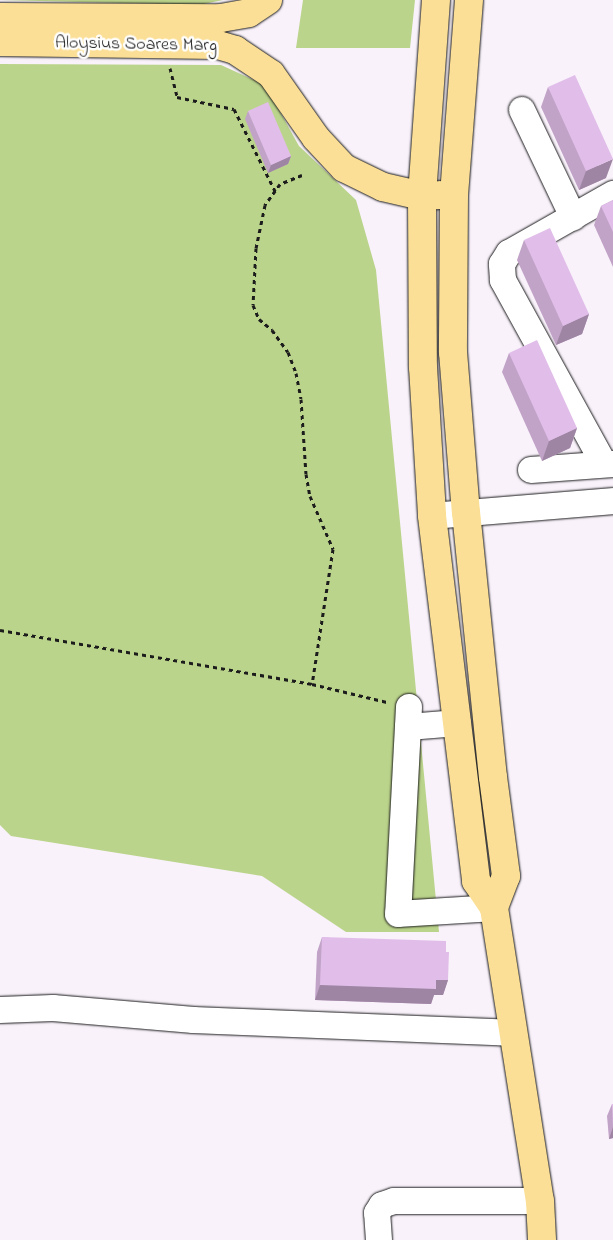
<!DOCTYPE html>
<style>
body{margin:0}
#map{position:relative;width:613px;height:1240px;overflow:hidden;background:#f9f2fb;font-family:"Indie Flower",sans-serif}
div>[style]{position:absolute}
.green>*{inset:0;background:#bbd48b}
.path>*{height:3px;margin-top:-1.5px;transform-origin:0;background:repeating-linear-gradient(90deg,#1c1c1c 0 4px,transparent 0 8px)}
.roads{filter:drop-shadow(0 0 1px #1c1c1c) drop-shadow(0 0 1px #1c1c1c)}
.minor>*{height:26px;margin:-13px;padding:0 13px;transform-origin:13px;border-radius:13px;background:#fff}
.major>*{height:28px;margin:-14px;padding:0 14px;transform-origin:14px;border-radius:14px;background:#fbdf96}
.wall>*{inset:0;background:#c2a3c8}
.shaded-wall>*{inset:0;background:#9e85a3}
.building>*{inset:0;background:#e1bee9}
span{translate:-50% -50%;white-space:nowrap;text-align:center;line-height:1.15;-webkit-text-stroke:5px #fff;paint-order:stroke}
.street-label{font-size:18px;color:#1c1c1c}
</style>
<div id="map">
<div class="green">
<i style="clip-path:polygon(0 0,223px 0,199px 5px)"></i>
<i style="clip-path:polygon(303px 0,415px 0,410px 48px,296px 48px)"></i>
<i style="clip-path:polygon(0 64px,221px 65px,265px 85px,299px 146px,356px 200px,376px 270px,439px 932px,346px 932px,262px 876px,11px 836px,0 825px)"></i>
</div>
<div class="path">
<i style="left:170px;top:68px;width:30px;rotate:76deg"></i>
<i style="left:177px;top:97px;width:58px;rotate:11.9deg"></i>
<i style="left:234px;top:109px;width:92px;rotate:63.4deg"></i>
<i style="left:302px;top:175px;width:24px;rotate:158deg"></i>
<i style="left:280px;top:184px;width:26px;rotate:126deg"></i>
<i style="left:265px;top:205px;width:44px;rotate:101.8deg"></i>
<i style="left:256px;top:248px;width:57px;rotate:93deg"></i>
<i style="left:253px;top:305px;width:15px;rotate:67deg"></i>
<i style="left:259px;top:319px;width:17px;rotate:40deg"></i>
<i style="left:272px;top:330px;width:27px;rotate:54deg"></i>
<i style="left:288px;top:352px;width:22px;rotate:69deg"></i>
<i style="left:296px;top:373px;width:26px;rotate:79deg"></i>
<i style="left:301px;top:399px;width:75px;rotate:86.2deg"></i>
<i style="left:306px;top:474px;width:22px;rotate:80deg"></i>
<i style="left:310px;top:496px;width:58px;rotate:66.5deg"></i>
<i style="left:333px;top:549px;width:137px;rotate:98.8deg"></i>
<i style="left:312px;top:684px;width:77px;rotate:13.5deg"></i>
<i style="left:0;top:630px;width:317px;rotate:9.8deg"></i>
</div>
<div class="roads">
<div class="minor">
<i style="left:522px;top:110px;width:119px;rotate:64.5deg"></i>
<i style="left:604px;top:464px;width:210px;rotate:-118.8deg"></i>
<i style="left:503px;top:280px;width:16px;rotate:-94deg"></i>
<i style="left:502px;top:264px;width:13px;rotate:-58deg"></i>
<i style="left:509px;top:253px;width:120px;rotate:-29.6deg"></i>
<i style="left:531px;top:470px;width:82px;rotate:-4.2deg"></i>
<i style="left:432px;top:516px;width:182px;rotate:-4.7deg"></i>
<i style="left:409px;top:707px;width:207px;rotate:93deg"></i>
<i style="left:398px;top:914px;width:96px;rotate:-3.6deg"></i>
<i style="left:408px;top:727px;width:50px;rotate:-4.6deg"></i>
<i style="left:0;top:1010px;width:53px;rotate:-2.2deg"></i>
<i style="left:53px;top:1008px;width:141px;rotate:4.9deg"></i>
<i style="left:193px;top:1020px;width:321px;rotate:2.3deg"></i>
<i style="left:379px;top:1240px;width:27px;rotate:-94deg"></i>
<i style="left:377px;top:1213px;width:9px;rotate:-58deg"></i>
<i style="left:382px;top:1205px;width:13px;rotate:-18deg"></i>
<i style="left:394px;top:1201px;width:146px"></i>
</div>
<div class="major">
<i style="left:436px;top:0;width:196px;rotate:94.1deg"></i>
<i style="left:422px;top:196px;width:171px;rotate:89.7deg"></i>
<i style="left:423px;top:367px;width:149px;rotate:86.5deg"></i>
<i style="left:432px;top:516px;width:368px;rotate:83.1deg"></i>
<i style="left:476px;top:881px;width:32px;rotate:56deg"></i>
<i style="left:494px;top:908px;width:297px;rotate:81.1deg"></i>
<i style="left:540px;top:1201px;width:39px;rotate:87deg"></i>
<i style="left:469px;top:0;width:195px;rotate:94.4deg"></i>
<i style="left:454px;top:194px;width:158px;rotate:90.4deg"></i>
<i style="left:453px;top:352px;width:161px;rotate:85.4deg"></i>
<i style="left:466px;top:512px;width:266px;rotate:84.2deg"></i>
<i style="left:493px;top:777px;width:100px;rotate:82.5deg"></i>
<i style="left:506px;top:876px;width:34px;rotate:111deg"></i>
<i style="left:0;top:17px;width:221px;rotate:0.3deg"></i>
<i style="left:221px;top:18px;width:28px;rotate:-10deg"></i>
<i style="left:249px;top:13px;width:23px;rotate:-34deg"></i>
<i style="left:0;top:42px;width:218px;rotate:0.8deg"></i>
<i style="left:218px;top:45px;width:18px;rotate:16deg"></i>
<i style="left:235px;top:50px;width:43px;rotate:33.7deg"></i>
<i style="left:271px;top:74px;width:78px;rotate:54.9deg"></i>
<i style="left:316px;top:138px;width:41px;rotate:47deg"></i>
<i style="left:344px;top:168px;width:43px;rotate:26deg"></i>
<i style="left:383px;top:187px;width:40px;rotate:13deg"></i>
<i style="left:422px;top:196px;width:17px;rotate:-3deg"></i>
</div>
</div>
<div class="wall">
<i style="clip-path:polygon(548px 87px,606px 178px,579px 190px,541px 107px)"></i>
<i style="clip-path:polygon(248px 111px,291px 156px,288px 164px,268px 173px,245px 119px)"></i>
<i style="clip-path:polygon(613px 200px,613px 267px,594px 225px,601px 206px)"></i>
<i style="clip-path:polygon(524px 240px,589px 314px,582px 334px,556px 345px,517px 260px)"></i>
<i style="clip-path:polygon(509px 353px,577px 428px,570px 448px,542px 461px,502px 372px)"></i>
<i style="clip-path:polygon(322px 937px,446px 952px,448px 980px,443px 995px,434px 995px,431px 1004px,315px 1000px,317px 952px)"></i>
<i style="clip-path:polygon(612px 1104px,613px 1104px,613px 1138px,609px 1139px,607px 1116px)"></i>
</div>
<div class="shaded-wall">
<i style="clip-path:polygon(291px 156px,288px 164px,268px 173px,271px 165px)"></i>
<i style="clip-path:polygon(613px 159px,606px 178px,579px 190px,586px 171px)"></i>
<i style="clip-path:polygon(589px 314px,582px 334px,556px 345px,563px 326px)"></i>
<i style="clip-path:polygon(577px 428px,570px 448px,542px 461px,549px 441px)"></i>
<i style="clip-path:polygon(436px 980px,448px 980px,443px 995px,434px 995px,431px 1004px,315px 1000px,320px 985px)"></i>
<i style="clip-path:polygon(613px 1127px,613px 1138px,609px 1139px)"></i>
</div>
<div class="building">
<i style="clip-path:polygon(575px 75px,613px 159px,586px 171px,548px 87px)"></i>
<i style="clip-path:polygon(268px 102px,291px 156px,271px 165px,248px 111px)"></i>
<i style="clip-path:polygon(613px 200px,613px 232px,601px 206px)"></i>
<i style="clip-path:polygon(550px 228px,589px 314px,563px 326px,524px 240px)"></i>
<i style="clip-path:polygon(537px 340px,577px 428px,549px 441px,509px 353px)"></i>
<i style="clip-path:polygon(322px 937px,446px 941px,446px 952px,449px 952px,448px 980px,436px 980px,436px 989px,320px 985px)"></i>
<i style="clip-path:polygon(612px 1104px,613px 1104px,613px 1127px)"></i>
</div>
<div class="street-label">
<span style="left:136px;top:45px;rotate:1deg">Aloysius Soares Marg</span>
</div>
</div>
